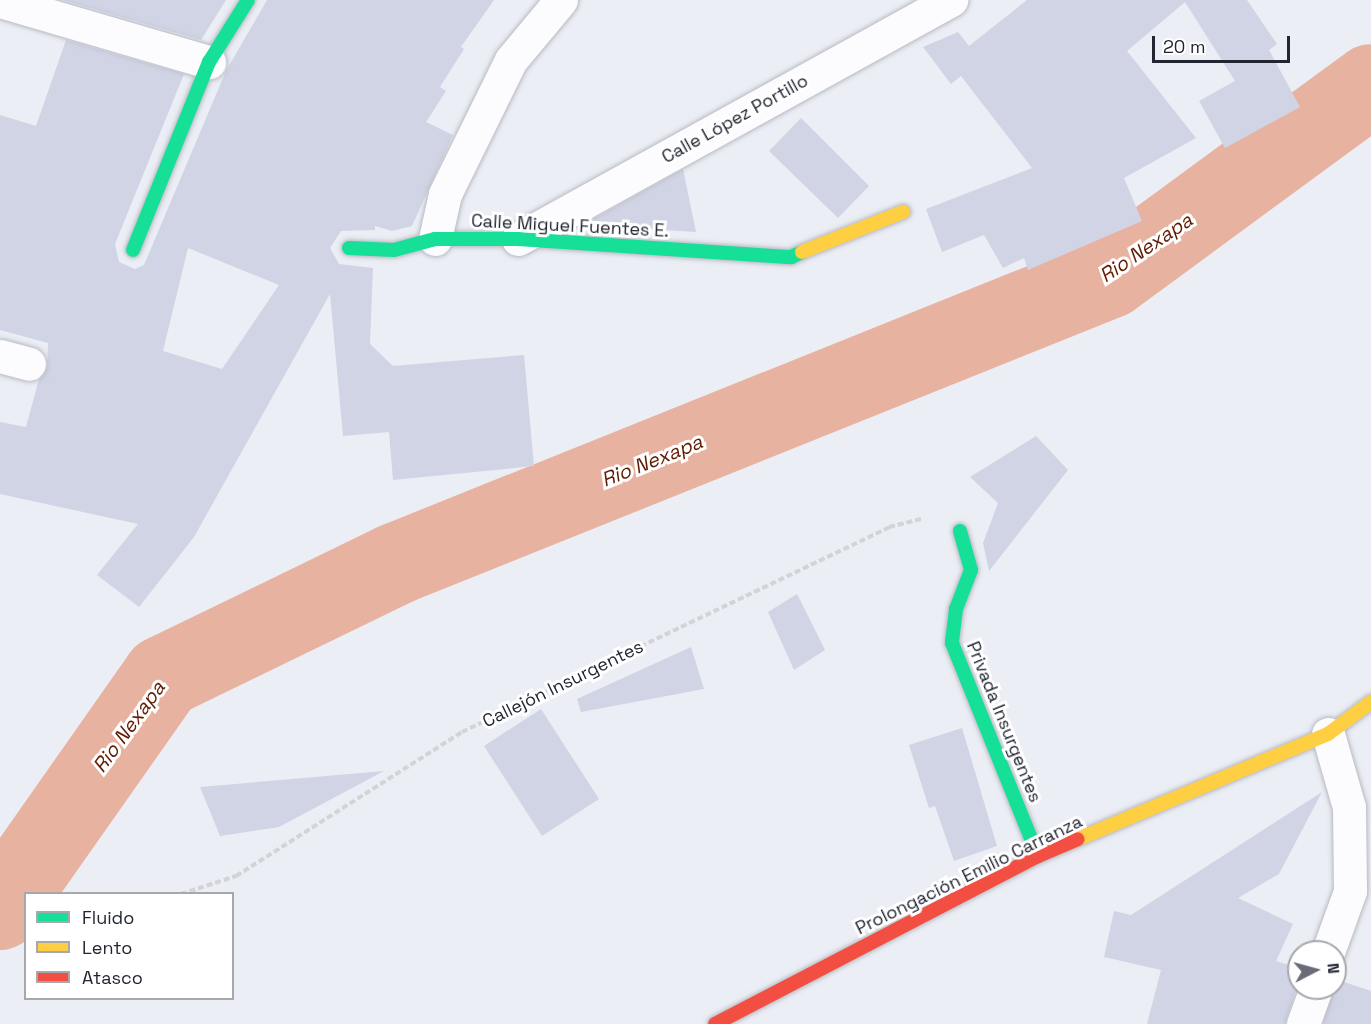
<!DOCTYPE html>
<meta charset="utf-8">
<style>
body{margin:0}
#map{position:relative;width:1371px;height:1024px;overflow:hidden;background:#eceef5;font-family:"Space Grotesk",sans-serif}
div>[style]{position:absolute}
.river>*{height:82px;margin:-41px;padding:0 41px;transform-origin:41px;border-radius:41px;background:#e8b2a1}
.building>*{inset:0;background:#d0d4e4}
.path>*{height:4px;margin-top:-2px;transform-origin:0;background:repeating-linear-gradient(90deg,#d3d4d7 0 6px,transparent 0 9px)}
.roads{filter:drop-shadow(0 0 2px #b8bac3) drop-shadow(0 0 2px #b8bac3)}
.street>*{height:33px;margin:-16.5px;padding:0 16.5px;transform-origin:16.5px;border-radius:16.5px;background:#fcfcfe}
.fast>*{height:14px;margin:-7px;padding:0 7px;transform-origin:7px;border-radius:7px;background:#16e098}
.slow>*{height:14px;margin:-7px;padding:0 7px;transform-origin:7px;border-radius:7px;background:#ffcf43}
.jam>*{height:14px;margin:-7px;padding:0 7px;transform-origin:7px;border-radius:7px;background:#f24e42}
span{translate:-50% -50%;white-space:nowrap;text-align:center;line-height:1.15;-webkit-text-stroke:6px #fff;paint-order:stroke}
.street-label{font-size:18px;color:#222532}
.water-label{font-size:20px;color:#611b00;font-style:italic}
.legend{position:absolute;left:24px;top:892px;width:210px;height:108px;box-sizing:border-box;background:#fff;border:2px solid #a7a8ad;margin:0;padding:8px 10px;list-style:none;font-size:18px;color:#222532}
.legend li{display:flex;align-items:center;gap:12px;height:30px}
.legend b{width:30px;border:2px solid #a7a8ad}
.north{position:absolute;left:1287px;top:940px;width:60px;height:60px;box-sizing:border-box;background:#fff;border:2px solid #a7a8ad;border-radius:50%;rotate:84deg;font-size:16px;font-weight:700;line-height:24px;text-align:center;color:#222532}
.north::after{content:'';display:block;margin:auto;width:21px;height:27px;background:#696b76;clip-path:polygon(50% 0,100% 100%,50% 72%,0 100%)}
.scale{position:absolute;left:1152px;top:36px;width:138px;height:27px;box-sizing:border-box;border:3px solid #222532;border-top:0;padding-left:8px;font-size:18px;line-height:21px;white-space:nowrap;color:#222532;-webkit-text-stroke:4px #fff;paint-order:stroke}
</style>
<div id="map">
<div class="river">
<i style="left:0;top:909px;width:284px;rotate:-54.9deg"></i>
<i style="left:163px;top:677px;width:261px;rotate:-25.9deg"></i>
<i style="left:398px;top:563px;width:767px;rotate:-21.88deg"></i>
<i style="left:1110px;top:277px;width:324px;rotate:-36.3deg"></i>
</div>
<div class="building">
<i style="clip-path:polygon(63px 0,226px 0,201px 40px)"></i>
<i style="clip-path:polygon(evenodd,267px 0,494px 0,461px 47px,464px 49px,440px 87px,446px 91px,426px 122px,453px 135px,412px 226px,392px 231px,375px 226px,375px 230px,341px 231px,330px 248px,339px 264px,373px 268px,370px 344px,393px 366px,524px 355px,534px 466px,393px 480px,389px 432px,343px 436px,330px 294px,194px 537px,139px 607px,97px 575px,138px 524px,0 494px,0 422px,26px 427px,39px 379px,47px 368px,48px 343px,0 330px,0 115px,36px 126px,66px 40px,184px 74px,115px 244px,119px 262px,135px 269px,144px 265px,226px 71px,267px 0,188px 248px,279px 285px,222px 369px,163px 351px,188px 248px)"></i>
<i style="clip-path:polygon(1027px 0,1247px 0,1277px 44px,1269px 50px,1300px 107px,1225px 148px,1199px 101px,1235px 81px,1185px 2px,1127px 51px,1196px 138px,1124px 178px,1142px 221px,1028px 270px,1024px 258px,1003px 268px,984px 235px,942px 252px,926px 209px,1032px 168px,961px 76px,951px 84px,923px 47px,958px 32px,969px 46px)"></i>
<i style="clip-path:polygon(801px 118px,869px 186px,838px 218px,769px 151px)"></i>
<i style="clip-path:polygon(683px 169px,696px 232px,583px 225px)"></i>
<i style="clip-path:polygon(1036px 436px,1068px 470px,989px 571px,983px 543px,998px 503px,970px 477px)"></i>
<i style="clip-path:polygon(797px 594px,825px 650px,794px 670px,768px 612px)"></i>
<i style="clip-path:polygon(691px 647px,704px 689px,581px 712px,577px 699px)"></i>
<i style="clip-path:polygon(541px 709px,599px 799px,542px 836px,484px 746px)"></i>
<i style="clip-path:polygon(962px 728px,997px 846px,954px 861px,935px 806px,929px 808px,909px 745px)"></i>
<i style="clip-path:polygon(384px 771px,279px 827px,220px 836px,200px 787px)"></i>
<i style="clip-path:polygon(1322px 792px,1279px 874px,1238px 898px,1293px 924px,1276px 961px,1299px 968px,1299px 981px,1285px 1024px,1147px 1024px,1161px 970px,1104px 957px,1114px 911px,1131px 915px)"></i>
<i style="clip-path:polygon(1335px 979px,1371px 991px,1371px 1024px,1323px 1024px)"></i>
</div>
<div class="path">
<i style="left:181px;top:894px;width:58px;rotate:-18.1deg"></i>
<i style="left:236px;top:876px;width:268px;rotate:-32.5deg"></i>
<i style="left:462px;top:732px;width:474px;rotate:-25.6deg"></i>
<i style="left:889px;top:527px;width:33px;rotate:-14deg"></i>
</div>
<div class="roads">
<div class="street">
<i style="left:0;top:1px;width:218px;rotate:16.3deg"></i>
<i style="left:435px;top:239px;width:46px;rotate:-77.5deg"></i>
<i style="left:445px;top:194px;width:149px;rotate:-63.8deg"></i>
<i style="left:511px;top:60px;width:78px;rotate:-50.2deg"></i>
<i style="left:518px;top:239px;width:495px;rotate:-28.9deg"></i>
<i style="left:0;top:356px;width:30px;rotate:15deg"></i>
<i style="left:1328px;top:734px;width:76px;rotate:74deg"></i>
<i style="left:1349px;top:807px;width:84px;rotate:89.3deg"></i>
<i style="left:1350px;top:891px;width:65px;rotate:109.8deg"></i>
<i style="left:1303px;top:1024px;width:38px;rotate:-70deg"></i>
</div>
<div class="fast">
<i style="left:349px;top:248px;width:45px;rotate:2.5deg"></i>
<i style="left:394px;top:250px;width:42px;rotate:-15deg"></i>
<i style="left:435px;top:239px;width:83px"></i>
<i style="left:518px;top:239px;width:274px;rotate:3.8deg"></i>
<i style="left:791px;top:257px;width:12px;rotate:-24deg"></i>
<i style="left:133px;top:250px;width:203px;rotate:-68deg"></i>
<i style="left:209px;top:62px;width:73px;rotate:-57.8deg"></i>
<i style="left:960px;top:531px;width:41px;rotate:74.2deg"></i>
<i style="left:971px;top:570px;width:42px;rotate:111deg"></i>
<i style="left:956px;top:609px;width:34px;rotate:97deg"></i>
<i style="left:952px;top:643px;width:230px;rotate:68deg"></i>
</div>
<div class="slow">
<i style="left:802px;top:252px;width:109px;rotate:-21.6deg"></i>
<i style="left:1078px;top:839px;width:271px;rotate:-22.8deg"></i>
<i style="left:1328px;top:734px;width:54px;rotate:-36.7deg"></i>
</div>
<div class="jam">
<i style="left:715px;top:1024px;width:364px;rotate:-27.5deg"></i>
<i style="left:1038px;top:856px;width:43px;rotate:-23deg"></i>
</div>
</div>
<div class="street-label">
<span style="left:735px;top:119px;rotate:-29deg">Calle López Portillo</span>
<span style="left:570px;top:226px;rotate:3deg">Calle Miguel Fuentes E.</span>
<span style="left:563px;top:684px;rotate:-26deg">Callejón Insurgentes</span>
<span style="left:1004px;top:722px;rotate:68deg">Privada Insurgentes</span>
<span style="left:969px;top:875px;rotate:-26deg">Prolongación Emilio Carranza</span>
</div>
<div class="water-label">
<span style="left:1146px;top:248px;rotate:-34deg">Rio Nexapa</span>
<span style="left:652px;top:461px;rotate:-22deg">Rio Nexapa</span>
<span style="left:129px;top:727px;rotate:-54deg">Rio Nexapa</span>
</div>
<ul class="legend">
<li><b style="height:8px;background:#16e098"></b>Fluido</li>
<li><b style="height:8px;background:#ffcf43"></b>Lento</li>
<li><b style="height:8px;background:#f24e42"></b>Atasco</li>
</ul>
<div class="north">N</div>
<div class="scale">20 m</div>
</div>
